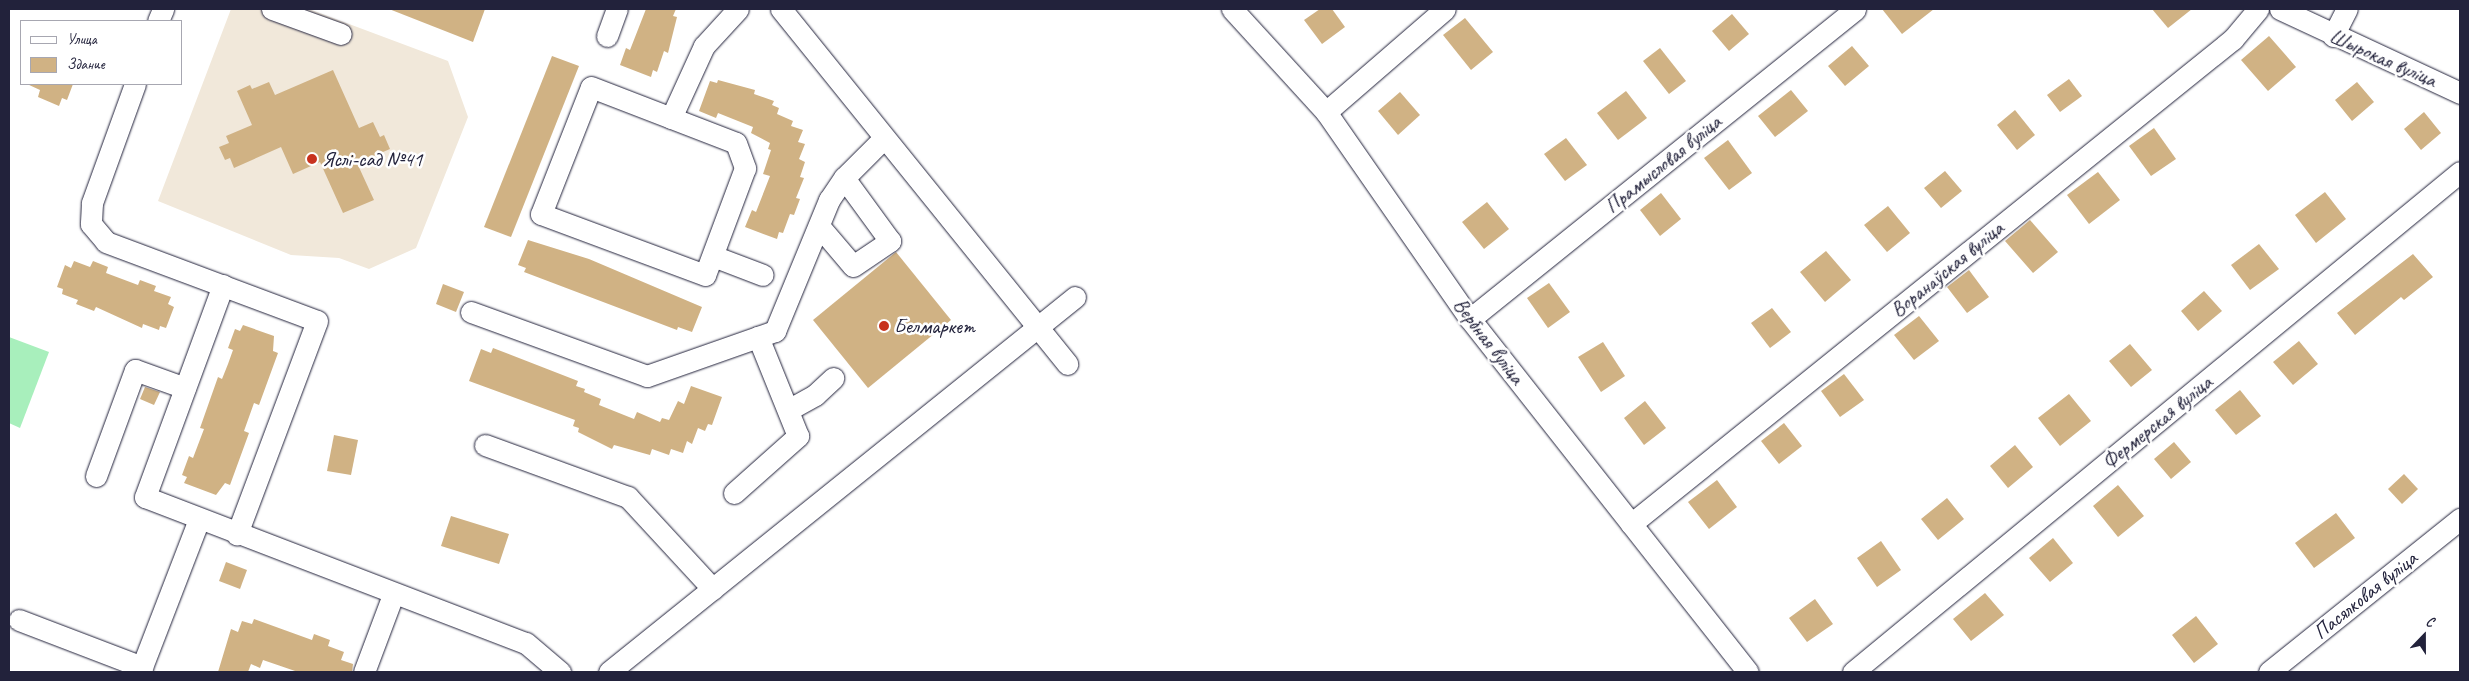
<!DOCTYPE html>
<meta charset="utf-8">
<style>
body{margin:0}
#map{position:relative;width:2469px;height:681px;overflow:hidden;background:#fff;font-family:Caveat,sans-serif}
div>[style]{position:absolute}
.built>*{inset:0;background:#f1e8da}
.green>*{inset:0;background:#a8efbc}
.building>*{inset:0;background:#d0b284}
.roads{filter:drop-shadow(0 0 1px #22223b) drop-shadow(0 0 1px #22223b)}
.minor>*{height:21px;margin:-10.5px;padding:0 10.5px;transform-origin:10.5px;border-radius:10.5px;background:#fff}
.dots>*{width:14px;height:14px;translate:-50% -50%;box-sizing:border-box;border:2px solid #fff;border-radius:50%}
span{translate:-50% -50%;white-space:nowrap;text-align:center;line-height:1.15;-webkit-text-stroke:5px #fff;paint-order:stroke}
.street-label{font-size:21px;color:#22223b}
.poi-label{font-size:21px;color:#22223b}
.left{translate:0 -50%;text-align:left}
.frame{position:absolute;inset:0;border:10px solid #22223b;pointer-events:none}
.legend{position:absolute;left:20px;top:20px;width:162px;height:65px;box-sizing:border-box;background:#fff;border:1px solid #a7a7b1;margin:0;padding:6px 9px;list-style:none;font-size:15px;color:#22223b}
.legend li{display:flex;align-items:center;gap:10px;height:25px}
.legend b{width:25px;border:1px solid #a7a7b1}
.north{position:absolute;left:2399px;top:611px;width:50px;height:50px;-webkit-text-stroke:4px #fff;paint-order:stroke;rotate:22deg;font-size:14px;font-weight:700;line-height:20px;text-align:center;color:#22223b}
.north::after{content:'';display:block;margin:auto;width:18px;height:22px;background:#22223b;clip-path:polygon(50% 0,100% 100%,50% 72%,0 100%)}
</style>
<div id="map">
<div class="built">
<i style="clip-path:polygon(231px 9px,309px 9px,448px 61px,468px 117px,416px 248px,369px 269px,339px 258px,291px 255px,158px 201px)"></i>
</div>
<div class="green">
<i style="clip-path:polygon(9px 337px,49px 352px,20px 428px,9px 423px)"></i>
</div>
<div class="building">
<i style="clip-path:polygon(389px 9px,485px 9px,473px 42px)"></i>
<i style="clip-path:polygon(646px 9px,676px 9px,673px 16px,677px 17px,668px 53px,664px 51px,657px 72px,653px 70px,651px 77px,620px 65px,626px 48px,630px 50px)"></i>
<i style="clip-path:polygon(1320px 9px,1332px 9px,1345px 27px,1322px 44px,1304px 20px)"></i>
<i style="clip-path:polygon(1882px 9px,1934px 9px,1902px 34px)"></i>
<i style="clip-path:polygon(2152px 9px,2192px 9px,2168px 28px)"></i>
<i style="clip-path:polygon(1732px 14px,1749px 34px,1729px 51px,1712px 31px)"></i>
<i style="clip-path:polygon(1465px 18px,1493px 52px,1471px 70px,1443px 35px)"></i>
<i style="clip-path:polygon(2269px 36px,2296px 67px,2268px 91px,2241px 60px)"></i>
<i style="clip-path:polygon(1852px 46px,1869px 66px,1845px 86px,1828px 66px)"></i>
<i style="clip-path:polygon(1660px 48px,1686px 81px,1669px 94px,1643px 61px)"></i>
<i style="clip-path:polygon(552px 56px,579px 66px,511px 237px,484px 227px)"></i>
<i style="clip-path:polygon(333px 70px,359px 128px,373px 122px,380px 137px,384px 135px,390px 149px,357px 163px,374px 200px,343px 213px,320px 162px,293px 174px,281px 147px,234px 168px,230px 158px,225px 160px,219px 147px,229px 143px,226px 136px,252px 125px,237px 91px,250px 85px,252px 89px,269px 82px,275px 95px)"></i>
<i style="clip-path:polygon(2069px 79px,2082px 96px,2060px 112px,2047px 95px)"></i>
<i style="clip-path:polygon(718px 80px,755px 90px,754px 94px,774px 101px,772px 105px,779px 108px,777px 114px,793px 121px,791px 126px,803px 130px,798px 142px,805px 144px,799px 159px,805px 162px,800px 177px,804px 178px,796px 198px,800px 199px,794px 215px,790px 214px,783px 233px,779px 232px,777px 239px,745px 227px,752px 210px,756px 212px,770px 176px,763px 174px,771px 150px,768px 149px,770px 143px,751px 133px,753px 127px,718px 113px,716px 118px,699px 111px,710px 81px,717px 83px)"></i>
<i style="clip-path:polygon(2357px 82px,2374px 102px,2352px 121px,2335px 100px)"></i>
<i style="clip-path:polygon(27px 84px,73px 84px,67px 100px,62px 98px,59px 106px,38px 97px,40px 90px)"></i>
<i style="clip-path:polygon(1791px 90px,1808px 111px,1775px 137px,1758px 116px)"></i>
<i style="clip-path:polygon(1626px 91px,1647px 118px,1618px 140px,1597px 113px)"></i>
<i style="clip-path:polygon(1400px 92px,1420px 115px,1398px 135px,1378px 111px)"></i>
<i style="clip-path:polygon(2015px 110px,2035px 135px,2017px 150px,1997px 125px)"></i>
<i style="clip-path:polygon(2424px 112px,2441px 133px,2421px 150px,2404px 129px)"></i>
<i style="clip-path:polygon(2154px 128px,2176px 159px,2151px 176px,2129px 146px)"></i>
<i style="clip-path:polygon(1566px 138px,1587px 165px,1565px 181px,1544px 154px)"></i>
<i style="clip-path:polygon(1728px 140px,1752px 173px,1729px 190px,1704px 158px)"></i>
<i style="clip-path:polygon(1945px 171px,1962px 191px,1941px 208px,1924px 188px)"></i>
<i style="clip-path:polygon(2098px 172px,2120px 200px,2089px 224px,2067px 195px)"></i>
<i style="clip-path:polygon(2325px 192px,2346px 219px,2316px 243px,2295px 215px)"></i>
<i style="clip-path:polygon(1661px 193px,1681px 219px,1660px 236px,1640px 210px)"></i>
<i style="clip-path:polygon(1487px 202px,1509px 229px,1484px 249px,1462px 222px)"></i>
<i style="clip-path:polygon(1888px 206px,1910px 233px,1887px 252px,1864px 225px)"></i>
<i style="clip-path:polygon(2030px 220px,2058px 252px,2033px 273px,2005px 241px)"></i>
<i style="clip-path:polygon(528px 240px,589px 259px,702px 307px,692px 332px,678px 327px,677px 330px,524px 272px,526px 268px,518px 265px)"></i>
<i style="clip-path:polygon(2259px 244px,2279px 269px,2250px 290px,2231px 265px)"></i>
<i style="clip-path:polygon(1826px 251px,1851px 280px,1825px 302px,1800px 272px)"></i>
<i style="clip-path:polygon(896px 252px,951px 320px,868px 388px,813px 320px)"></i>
<i style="clip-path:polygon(2413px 254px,2433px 277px,2404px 300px,2401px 297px,2355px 335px,2337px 313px)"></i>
<i style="clip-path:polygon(74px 261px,90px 267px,93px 261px,108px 267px,106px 273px,138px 285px,140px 280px,156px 286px,154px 291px,171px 297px,168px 304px,174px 307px,166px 328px,160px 326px,159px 330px,143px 324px,142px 328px,96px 307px,94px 311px,76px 304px,78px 300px,62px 294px,63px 289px,57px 287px,65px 265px,71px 268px)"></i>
<i style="clip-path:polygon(1969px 270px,1989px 297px,1967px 313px,1947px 287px)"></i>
<i style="clip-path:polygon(1549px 283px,1570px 312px,1548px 328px,1527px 298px)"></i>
<i style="clip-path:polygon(443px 284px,464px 292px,456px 312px,436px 304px)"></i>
<i style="clip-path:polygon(2204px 291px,2222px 311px,2198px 331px,2181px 311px)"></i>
<i style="clip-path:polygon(1772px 308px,1791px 332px,1770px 348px,1751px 323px)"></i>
<i style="clip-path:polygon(1919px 316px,1939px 341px,1914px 360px,1894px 335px)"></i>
<i style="clip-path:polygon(243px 325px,274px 336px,273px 351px,278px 353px,259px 405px,254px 403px,244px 431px,249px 433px,230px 485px,225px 483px,216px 495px,184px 483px,187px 477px,182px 475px,189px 456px,193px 458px,204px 429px,200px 428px,218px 377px,222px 379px,228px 364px,233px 350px,228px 348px,235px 329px,240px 331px)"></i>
<i style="clip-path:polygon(2299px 341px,2318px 364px,2293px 385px,2273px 362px)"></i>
<i style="clip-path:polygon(1603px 342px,1625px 376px,1601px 392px,1578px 357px)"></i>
<i style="clip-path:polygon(2130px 344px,2152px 370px,2131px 387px,2109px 361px)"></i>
<i style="clip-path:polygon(493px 348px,578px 381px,576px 386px,585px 389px,584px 392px,601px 399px,599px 405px,634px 419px,637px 412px,660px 422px,662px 418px,669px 420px,678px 401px,684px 404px,691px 386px,722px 397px,712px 425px,708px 424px,705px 431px,698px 428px,692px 444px,687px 441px,683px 453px,671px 449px,669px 455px,652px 449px,650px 455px,614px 445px,612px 449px,578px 432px,579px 428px,573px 426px,575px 420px,469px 381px,481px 349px,491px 353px)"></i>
<i style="clip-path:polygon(1844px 374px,1864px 400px,1840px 417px,1821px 391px)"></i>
<i style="clip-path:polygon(145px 387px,160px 392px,154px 405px,140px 399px)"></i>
<i style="clip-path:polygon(2240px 390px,2261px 416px,2236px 435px,2215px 410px)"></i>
<i style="clip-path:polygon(2069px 394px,2091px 421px,2060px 446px,2038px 418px)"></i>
<i style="clip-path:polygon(1645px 401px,1666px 428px,1644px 445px,1624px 418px)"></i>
<i style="clip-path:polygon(1784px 423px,1802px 446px,1779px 464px,1761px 441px)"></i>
<i style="clip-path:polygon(334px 435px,358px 440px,351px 475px,327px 471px)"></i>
<i style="clip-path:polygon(2174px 442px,2191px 462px,2171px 479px,2154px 459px)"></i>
<i style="clip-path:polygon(2015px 445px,2033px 467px,2008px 488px,1990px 466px)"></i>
<i style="clip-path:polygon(2404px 474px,2418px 489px,2402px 504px,2388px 489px)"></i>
<i style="clip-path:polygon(1717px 480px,1737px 507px,1709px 529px,1688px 502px)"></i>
<i style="clip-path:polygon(2118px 485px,2144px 516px,2118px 537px,2093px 506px)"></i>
<i style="clip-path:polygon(1947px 498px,1964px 519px,1938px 540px,1921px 519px)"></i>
<i style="clip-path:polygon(2336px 513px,2355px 538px,2314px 568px,2295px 543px)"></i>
<i style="clip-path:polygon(451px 516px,509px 534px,499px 564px,441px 546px)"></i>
<i style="clip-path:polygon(2053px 538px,2073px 563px,2050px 582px,2029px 558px)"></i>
<i style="clip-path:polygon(1881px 541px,1901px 570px,1877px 587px,1857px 558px)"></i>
<i style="clip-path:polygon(226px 562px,247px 570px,240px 589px,219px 581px)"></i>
<i style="clip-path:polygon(1985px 593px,2004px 615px,1971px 641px,1953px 619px)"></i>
<i style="clip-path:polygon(1815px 599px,1833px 624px,1807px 642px,1789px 618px)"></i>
<i style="clip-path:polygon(2196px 616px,2218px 644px,2194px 663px,2172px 635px)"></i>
<i style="clip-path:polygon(254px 619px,312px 640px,314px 634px,330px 640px,328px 646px,344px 652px,341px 660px,353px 664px,352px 672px,298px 672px,263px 660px,260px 668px,251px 664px,248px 672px,218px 672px,231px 629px,238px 632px,242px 621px,252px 624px)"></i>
</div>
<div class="roads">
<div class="minor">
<i style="left:272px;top:9px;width:73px;rotate:19.9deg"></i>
<i style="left:781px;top:9px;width:456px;rotate:51.1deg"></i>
<i style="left:1232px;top:9px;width:139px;rotate:47.6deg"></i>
<i style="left:1326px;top:112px;width:252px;rotate:55.2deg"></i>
<i style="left:1470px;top:319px;width:449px;rotate:51.8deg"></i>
<i style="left:2280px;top:9px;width:199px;rotate:25deg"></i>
<i style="left:158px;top:21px;width:13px;rotate:-67deg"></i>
<i style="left:607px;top:36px;width:29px;rotate:-70deg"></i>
<i style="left:2333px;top:36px;width:30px;rotate:-63deg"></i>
<i style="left:135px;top:84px;width:127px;rotate:109.9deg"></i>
<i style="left:92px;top:203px;width:21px;rotate:93deg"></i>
<i style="left:91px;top:224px;width:23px;rotate:50deg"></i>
<i style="left:106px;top:242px;width:225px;rotate:20.5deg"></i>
<i style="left:317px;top:321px;width:228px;rotate:110.6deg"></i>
<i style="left:591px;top:87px;width:155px;rotate:21.1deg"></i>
<i style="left:736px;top:143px;width:27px;rotate:70deg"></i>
<i style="left:745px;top:168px;width:114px;rotate:110.5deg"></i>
<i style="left:705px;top:275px;width:175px;rotate:-159.6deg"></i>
<i style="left:541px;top:214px;width:136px;rotate:-68.5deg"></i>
<i style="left:1326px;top:112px;width:157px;rotate:-40.9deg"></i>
<i style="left:671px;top:118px;width:79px;rotate:-65.4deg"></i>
<i style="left:704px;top:46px;width:50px;rotate:-47.4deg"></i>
<i style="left:819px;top:226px;width:52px;rotate:49.6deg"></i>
<i style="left:853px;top:266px;width:45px;rotate:-34deg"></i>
<i style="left:890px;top:241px;width:78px;rotate:-126.1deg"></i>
<i style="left:713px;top:256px;width:53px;rotate:20.8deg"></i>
<i style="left:223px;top:285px;width:226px;rotate:110.2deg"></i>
<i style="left:145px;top:497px;width:408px;rotate:21deg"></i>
<i style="left:526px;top:643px;width:45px;rotate:40.5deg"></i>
<i style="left:471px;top:312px;width:187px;rotate:20deg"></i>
<i style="left:647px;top:376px;width:136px;rotate:-19.4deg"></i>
<i style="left:775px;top:331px;width:142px;rotate:-67.6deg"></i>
<i style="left:829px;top:200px;width:27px;rotate:-56deg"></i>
<i style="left:844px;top:178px;width:55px;rotate:-45deg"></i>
<i style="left:1470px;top:319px;width:494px;rotate:-38.8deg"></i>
<i style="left:788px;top:410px;width:31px;rotate:-29deg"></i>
<i style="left:815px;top:395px;width:25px;rotate:-43deg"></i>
<i style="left:485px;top:445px;width:152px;rotate:20deg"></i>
<i style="left:628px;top:497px;width:125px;rotate:47.3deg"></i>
<i style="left:96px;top:476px;width:113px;rotate:-69.8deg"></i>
<i style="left:135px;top:370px;width:53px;rotate:19.8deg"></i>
<i style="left:734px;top:493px;width:86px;rotate:-41.7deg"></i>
<i style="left:798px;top:436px;width:107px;rotate:-112deg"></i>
<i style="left:1631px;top:524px;width:773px;rotate:-38.86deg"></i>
<i style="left:2233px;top:39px;width:39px;rotate:-50deg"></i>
<i style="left:19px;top:620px;width:132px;rotate:20.9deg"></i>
<i style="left:142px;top:667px;width:159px;rotate:-68.9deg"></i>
<i style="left:364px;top:672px;width:82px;rotate:-69.4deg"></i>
<i style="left:609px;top:672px;width:598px;rotate:-38.82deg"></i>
<i style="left:1853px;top:672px;width:786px;rotate:-39.48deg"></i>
<i style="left:2269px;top:672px;width:245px;rotate:-38.7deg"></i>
</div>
</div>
<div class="dots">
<i style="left:312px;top:159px;background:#c8321e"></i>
<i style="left:884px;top:326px;background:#c8321e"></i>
</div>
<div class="street-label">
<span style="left:2383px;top:58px;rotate:24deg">Шырокая вуліца</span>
<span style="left:1663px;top:164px;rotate:-39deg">Прамысловая вуліца</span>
<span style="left:1947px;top:269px;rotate:-39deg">Воранаўская вуліца</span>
<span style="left:1489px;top:341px;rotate:53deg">Вербная вуліца</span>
<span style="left:2157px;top:422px;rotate:-39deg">Фермерская вуліца</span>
<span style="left:2365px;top:595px;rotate:-39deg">Пасялковая вуліца</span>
</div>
<div class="poi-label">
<span class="left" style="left:322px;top:159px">Яслі-сад №41</span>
<span class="left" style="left:894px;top:326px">Белмаркет</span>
</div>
<div class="frame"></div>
<ul class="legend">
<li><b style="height:6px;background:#fff"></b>Улица</li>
<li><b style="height:14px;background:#d0b284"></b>Здание</li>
</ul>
<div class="north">С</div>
</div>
